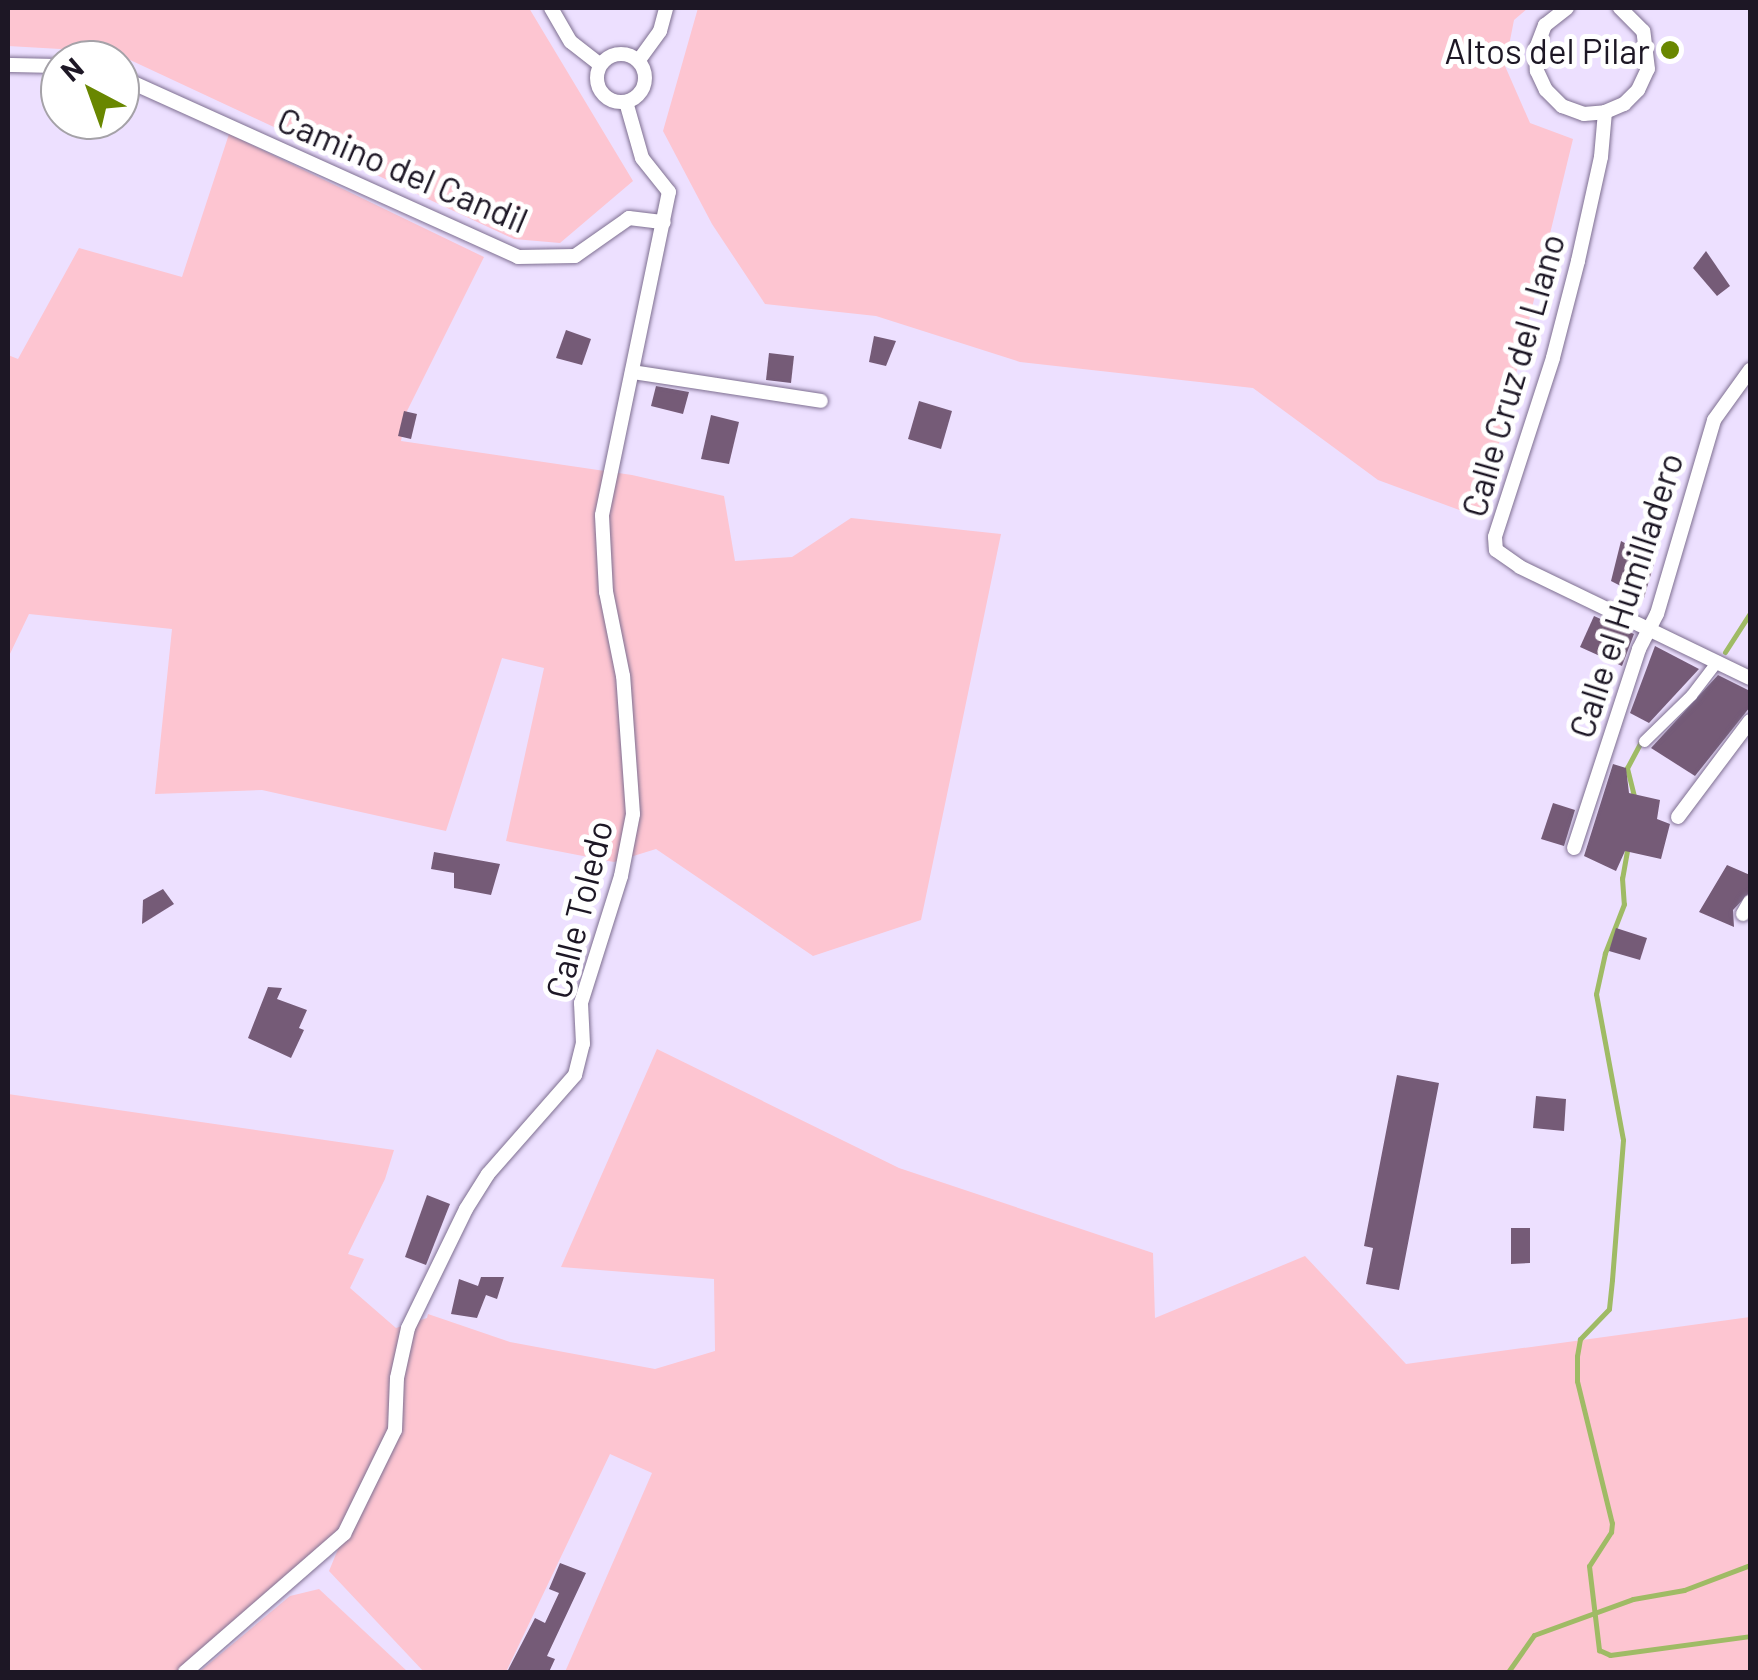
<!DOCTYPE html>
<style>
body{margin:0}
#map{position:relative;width:1758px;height:1680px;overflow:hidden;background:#ede0ff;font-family:Barlow,sans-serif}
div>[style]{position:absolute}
.green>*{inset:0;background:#fdc5d1}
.stream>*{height:5px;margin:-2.5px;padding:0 2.5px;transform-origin:2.5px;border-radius:2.5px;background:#9fbb65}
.building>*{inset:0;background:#755b77}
.roads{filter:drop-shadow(0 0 2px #7e6f91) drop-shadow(0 0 2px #7e6f91)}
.pedestrian>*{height:11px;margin:-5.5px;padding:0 5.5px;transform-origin:5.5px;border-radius:5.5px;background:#fff}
.minor>*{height:14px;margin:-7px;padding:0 7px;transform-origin:7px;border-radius:7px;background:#fff}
.minor>.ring{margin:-7px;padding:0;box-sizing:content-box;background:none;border:14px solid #fff;border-radius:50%}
.dots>*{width:28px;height:28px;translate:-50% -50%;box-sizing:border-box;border:5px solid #fff;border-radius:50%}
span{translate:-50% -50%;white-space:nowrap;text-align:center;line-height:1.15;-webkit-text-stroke:10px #fff;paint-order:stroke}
.poi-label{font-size:35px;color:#1d1725}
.right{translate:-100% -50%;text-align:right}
.street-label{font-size:35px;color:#1d1725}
.frame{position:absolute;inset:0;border:10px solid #1d1725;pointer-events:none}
.north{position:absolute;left:40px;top:40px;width:100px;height:100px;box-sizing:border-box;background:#fff;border:2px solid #a5a2a8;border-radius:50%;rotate:319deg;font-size:28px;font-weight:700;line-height:40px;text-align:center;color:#1d1725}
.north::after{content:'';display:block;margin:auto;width:35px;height:45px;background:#698700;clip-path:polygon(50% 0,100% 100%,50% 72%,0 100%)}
</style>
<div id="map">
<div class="green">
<i style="clip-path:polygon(8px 8px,529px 8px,633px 181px,560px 243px,514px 239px,113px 52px,8px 46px)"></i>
<i style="clip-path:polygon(698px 8px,1528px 8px,1514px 20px,1505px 66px,1530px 123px,1573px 139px,1481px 518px,1378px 480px,1253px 388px,1020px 362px,876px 316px,765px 304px,712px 224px,663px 131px)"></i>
<i style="clip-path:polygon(229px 134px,484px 257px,407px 411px,401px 441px,632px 475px,724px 496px,735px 561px,792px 557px,851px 518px,1001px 534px,921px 920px,813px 956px,656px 849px,614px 862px,506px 841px,544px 668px,502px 658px,446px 831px,262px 790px,155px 794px,172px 629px,29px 614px,8px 658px,8px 355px,18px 359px,79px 248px,182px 277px)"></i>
<i style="clip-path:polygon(657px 1049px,899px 1168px,1153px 1253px,1155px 1318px,1305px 1256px,1406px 1364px,1750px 1317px,1750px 1672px,565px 1672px,652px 1473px,610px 1454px,506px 1672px,424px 1672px,329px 1571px,343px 1537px,185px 1672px,8px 1672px,8px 1094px,394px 1150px,385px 1179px,348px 1254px,364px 1259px,350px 1288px,396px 1328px,427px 1318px,428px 1314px,510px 1342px,655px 1369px,715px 1351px,714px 1279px,561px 1267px)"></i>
<i style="clip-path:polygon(319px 1589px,408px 1672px,199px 1672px,290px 1596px)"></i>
</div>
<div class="stream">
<i style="left:1725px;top:652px;width:46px;rotate:-57.3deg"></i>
<i style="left:1635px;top:800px;width:33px;rotate:-104deg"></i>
<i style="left:1627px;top:768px;width:30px;rotate:-62deg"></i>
<i style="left:1628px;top:845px;width:34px;rotate:100deg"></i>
<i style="left:1622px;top:878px;width:26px;rotate:86deg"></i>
<i style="left:1624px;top:904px;width:53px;rotate:111.2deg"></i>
<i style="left:1605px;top:953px;width:42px;rotate:102.4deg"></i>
<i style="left:1596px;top:994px;width:148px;rotate:79.5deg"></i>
<i style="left:1623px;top:1140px;width:140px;rotate:94.5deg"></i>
<i style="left:1612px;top:1280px;width:29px;rotate:96deg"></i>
<i style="left:1609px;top:1309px;width:42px;rotate:134deg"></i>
<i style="left:1580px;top:1339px;width:17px;rotate:100deg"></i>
<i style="left:1577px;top:1356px;width:25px;rotate:90deg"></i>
<i style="left:1577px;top:1381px;width:146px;rotate:76.2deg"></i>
<i style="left:1612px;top:1523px;width:9px;rotate:96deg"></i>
<i style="left:1611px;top:1532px;width:40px;rotate:122.9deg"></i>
<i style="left:1589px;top:1566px;width:85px;rotate:83.2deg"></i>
<i style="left:1599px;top:1650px;width:12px;rotate:24deg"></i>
<i style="left:1610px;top:1655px;width:141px;rotate:-7.7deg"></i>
<i style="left:1508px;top:1672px;width:45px;rotate:-54.9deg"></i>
<i style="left:1534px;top:1635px;width:105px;rotate:-20deg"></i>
<i style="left:1633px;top:1599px;width:52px;rotate:-10deg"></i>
<i style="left:1684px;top:1590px;width:71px;rotate:-20.7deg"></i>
</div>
<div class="building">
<i style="clip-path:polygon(1706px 251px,1730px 286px,1717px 296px,1693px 268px)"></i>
<i style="clip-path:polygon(566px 330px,591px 339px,582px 365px,556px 358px)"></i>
<i style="clip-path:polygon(874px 336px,896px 341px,886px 366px,869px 362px)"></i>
<i style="clip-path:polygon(769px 353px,794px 356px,791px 383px,766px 380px)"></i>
<i style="clip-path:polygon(656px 386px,689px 392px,683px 414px,651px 406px)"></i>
<i style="clip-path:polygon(919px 401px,952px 411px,941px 449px,908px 439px)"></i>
<i style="clip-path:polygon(404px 411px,417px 414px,411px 439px,398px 436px)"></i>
<i style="clip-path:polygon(711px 415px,739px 422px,729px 464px,701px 459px)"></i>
<i style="clip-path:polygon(1621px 541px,1655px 560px,1644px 598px,1611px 581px)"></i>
<i style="clip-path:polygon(1594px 616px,1634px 634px,1622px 666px,1580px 647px)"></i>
<i style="clip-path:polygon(1655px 646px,1699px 669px,1649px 723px,1630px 713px)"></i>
<i style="clip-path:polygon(1718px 675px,1750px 691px,1750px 707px,1695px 776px,1651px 748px)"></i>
<i style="clip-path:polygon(1613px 764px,1626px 768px,1629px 793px,1660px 800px,1657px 819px,1670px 824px,1661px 859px,1625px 851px,1616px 871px,1584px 856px)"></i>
<i style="clip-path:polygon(1553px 803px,1575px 810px,1564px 846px,1541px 839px)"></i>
<i style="clip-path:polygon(434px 852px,500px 864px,491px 895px,454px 888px,454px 873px,431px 869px)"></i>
<i style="clip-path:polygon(1727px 865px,1750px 875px,1750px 892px,1733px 910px,1734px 927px,1699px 912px)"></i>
<i style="clip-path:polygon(163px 889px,174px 904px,142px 924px,143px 900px)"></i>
<i style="clip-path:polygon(1616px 928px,1647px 938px,1640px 960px,1609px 951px)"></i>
<i style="clip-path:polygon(268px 987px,282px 988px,277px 999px,307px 1010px,299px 1028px,304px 1030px,291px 1058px,248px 1038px)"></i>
<i style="clip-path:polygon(1397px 1075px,1439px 1083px,1399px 1290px,1366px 1284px,1373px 1248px,1364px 1246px)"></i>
<i style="clip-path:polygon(1536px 1096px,1566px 1099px,1564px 1131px,1533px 1128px)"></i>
<i style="clip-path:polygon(427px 1195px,450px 1204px,426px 1265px,405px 1257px)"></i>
<i style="clip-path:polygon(1511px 1228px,1530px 1228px,1530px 1263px,1511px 1264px)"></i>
<i style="clip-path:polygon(481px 1277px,504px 1277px,497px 1299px,486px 1295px,477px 1318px,451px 1314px,459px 1279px,478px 1286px)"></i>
<i style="clip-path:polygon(560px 1563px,586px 1573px,547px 1656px,555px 1659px,549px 1672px,507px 1672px,535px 1618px,545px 1623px,559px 1593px,549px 1589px)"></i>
</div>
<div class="roads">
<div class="pedestrian">
<i style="left:1644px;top:741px;width:66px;rotate:-44.4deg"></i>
<i style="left:1691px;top:695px;width:43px;rotate:-52.6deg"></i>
</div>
<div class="minor">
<i style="left:551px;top:8px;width:39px;rotate:60deg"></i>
<i style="left:571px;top:42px;width:37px;rotate:38deg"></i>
<i style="left:1567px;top:8px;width:28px;rotate:142deg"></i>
<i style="left:1545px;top:25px;width:25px;rotate:111deg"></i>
<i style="left:1536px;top:48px;width:23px;rotate:88deg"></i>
<i style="left:1537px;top:71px;width:21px;rotate:65deg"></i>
<i style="left:1546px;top:90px;width:23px;rotate:45deg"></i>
<i style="left:1562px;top:106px;width:23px;rotate:20deg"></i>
<i style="left:1584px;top:114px;width:21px;rotate:-5deg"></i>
<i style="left:1605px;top:112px;width:21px;rotate:-23deg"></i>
<i style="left:1624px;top:104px;width:20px;rotate:-45deg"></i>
<i style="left:1638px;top:90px;width:23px;rotate:-65deg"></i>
<i style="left:1648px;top:69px;width:38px;rotate:-97deg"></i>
<i style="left:1643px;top:31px;width:33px;rotate:-135deg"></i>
<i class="ring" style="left:597px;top:54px;width:34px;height:34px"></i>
<i style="left:639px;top:60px;width:36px;rotate:-54deg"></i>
<i style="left:660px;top:31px;width:24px;rotate:-75deg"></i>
<i style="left:8px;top:65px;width:52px;rotate:1.1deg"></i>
<i style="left:120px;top:77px;width:437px;rotate:24.3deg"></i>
<i style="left:518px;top:257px;width:57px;rotate:-1deg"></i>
<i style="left:575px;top:256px;width:66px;rotate:-35.1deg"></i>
<i style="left:629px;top:218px;width:35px;rotate:7deg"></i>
<i style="left:1605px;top:112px;width:45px;rotate:95.1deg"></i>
<i style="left:1601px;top:157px;width:107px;rotate:102.5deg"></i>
<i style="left:1578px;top:261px;width:100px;rotate:104.5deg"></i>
<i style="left:1553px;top:358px;width:188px;rotate:108deg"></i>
<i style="left:1495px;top:537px;width:13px;rotate:86deg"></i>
<i style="left:1496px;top:550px;width:29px;rotate:35deg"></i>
<i style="left:1520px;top:567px;width:255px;rotate:25.8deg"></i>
<i style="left:632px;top:372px;width:191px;rotate:8.7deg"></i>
<i style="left:1678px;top:817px;width:120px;rotate:-53.1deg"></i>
<i style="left:1574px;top:848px;width:209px;rotate:-71.9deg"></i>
<i style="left:1639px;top:649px;width:39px;rotate:-63deg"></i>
<i style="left:1657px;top:614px;width:202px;rotate:-73.6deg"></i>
<i style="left:1714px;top:420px;width:62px;rotate:-54.2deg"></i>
<i style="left:1743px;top:914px;width:14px;rotate:-60deg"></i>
<i style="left:185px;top:1672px;width:211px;rotate:-41deg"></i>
<i style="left:344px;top:1534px;width:116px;rotate:-63.9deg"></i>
<i style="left:395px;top:1430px;width:52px;rotate:-87.8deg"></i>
<i style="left:397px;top:1378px;width:51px;rotate:-77.6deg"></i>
<i style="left:408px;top:1328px;width:132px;rotate:-64deg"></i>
<i style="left:466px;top:1209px;width:41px;rotate:-57.8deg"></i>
<i style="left:488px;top:1174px;width:132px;rotate:-48.7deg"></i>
<i style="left:575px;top:1075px;width:32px;rotate:-76deg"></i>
<i style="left:583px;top:1044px;width:41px;rotate:-92.8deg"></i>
<i style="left:581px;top:1003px;width:133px;rotate:-72.5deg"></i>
<i style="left:621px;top:876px;width:63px;rotate:-79deg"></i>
<i style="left:633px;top:814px;width:138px;rotate:-94.1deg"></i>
<i style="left:623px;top:676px;width:86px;rotate:-101.4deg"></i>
<i style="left:606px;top:592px;width:77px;rotate:-93deg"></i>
<i style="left:602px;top:515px;width:330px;rotate:-78.3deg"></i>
<i style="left:669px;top:192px;width:43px;rotate:-128.5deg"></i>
<i style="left:642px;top:158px;width:58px;rotate:-105.9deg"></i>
</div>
</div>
<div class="dots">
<i style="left:1670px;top:50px;background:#698700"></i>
</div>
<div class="poi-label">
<span class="right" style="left:1650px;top:50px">Altos del Pilar</span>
</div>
<div class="street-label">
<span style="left:403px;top:169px;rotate:23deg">Camino del Candil</span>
<span style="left:1512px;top:375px;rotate:-74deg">Calle Cruz del Llano</span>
<span style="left:1625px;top:595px;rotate:-72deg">Calle el Humilladero</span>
<span style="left:578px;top:909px;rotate:-76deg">Calle Toledo</span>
</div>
<div class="frame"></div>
<div class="north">N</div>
</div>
